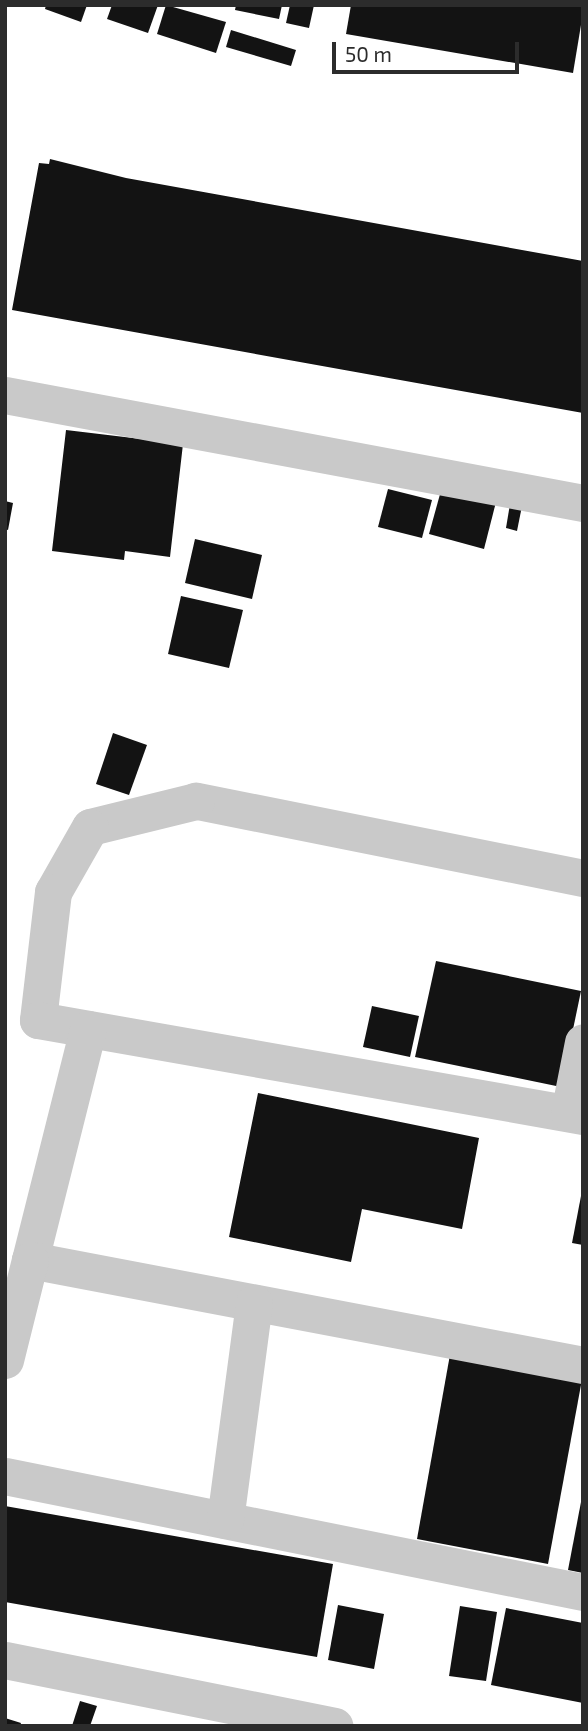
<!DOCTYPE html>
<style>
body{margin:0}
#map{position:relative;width:588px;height:1731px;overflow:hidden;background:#fff;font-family:"Exo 2",sans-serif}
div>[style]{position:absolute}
.building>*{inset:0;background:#131313}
.minor>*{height:37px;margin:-18.5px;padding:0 18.5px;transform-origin:18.5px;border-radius:18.5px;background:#c9c9c9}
span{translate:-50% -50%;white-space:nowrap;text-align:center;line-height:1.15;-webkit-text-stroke:7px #fff;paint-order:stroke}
.frame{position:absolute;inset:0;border:7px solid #2c2c2c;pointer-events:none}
.scale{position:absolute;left:332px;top:42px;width:187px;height:32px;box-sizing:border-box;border:4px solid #2c2c2c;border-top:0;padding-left:9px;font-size:21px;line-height:24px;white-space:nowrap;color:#2c2c2c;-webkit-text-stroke:5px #fff;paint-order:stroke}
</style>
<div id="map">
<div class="building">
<i style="clip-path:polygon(46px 5px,87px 5px,81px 22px,45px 9px)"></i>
<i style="clip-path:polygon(112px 5px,158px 5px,148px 33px,107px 19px)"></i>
<i style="clip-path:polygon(166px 5px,226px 22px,216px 53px,157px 34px)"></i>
<i style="clip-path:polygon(236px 5px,282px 5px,279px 19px,235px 10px)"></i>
<i style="clip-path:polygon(290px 5px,314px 5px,309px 28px,286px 23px)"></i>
<i style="clip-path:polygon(351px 5px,583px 5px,583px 13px,573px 73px,346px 34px)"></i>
<i style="clip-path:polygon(231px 30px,296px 50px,291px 66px,226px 47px)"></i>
<i style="clip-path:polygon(50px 159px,126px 178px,583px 261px,583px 413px,12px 310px,39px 163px,49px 164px)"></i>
<i style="clip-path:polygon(66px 430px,183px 444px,170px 557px,125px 551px,124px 560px,52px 551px)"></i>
<i style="clip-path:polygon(442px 487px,496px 502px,484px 549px,429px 534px)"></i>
<i style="clip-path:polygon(388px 489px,432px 500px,422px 538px,378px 527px)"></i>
<i style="clip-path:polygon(5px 501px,13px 503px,8px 530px,5px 529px)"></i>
<i style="clip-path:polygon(510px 504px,522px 506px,517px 531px,506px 528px)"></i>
<i style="clip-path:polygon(195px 539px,262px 555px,252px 599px,185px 583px)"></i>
<i style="clip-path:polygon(181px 596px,243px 610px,229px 668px,168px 654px)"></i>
<i style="clip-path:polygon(113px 733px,147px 745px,129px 795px,96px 784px)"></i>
<i style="clip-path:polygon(436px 961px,581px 991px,561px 1087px,415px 1057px)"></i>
<i style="clip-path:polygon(372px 1006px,419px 1016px,410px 1057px,363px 1047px)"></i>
<i style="clip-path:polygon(258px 1093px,479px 1138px,462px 1229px,362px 1209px,351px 1262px,229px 1237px)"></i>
<i style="clip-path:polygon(581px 1196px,583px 1196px,583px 1245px,572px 1243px)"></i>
<i style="clip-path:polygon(451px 1349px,583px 1374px,548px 1564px,417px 1539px)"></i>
<i style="clip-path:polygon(581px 1502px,583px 1502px,583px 1573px,568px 1570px)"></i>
<i style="clip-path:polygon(5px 1506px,333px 1564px,317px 1657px,5px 1602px)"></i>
<i style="clip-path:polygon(338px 1605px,384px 1614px,374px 1669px,328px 1660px)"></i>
<i style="clip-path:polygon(460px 1606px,497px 1612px,486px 1681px,449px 1676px)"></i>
<i style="clip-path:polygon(506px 1608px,583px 1623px,583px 1703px,491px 1685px)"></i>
<i style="clip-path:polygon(80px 1701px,97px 1706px,90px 1726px,72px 1726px)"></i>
<i style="clip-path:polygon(5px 1718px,21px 1723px,20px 1726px,5px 1726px)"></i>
</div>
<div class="minor">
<i style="left:5px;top:395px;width:588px;rotate:10.58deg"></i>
<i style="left:583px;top:878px;width:395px;rotate:-168.7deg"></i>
<i style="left:196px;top:801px;width:109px;rotate:166.2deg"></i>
<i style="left:90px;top:827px;width:75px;rotate:119.6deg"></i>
<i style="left:53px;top:892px;width:129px;rotate:96.7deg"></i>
<i style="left:38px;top:1020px;width:553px;rotate:9.99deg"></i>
<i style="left:88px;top:1029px;width:238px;rotate:104.1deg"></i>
<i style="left:30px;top:1260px;width:563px;rotate:10.75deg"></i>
<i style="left:569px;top:1113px;width:72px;rotate:-78.8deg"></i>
<i style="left:5px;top:1360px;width:103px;rotate:-76deg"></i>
<i style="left:5px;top:1476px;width:590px;rotate:11.35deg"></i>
<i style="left:225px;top:1520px;width:219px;rotate:-82.4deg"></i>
<i style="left:5px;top:1660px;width:336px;rotate:11.3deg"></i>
</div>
<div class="frame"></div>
<div class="scale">50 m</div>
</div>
